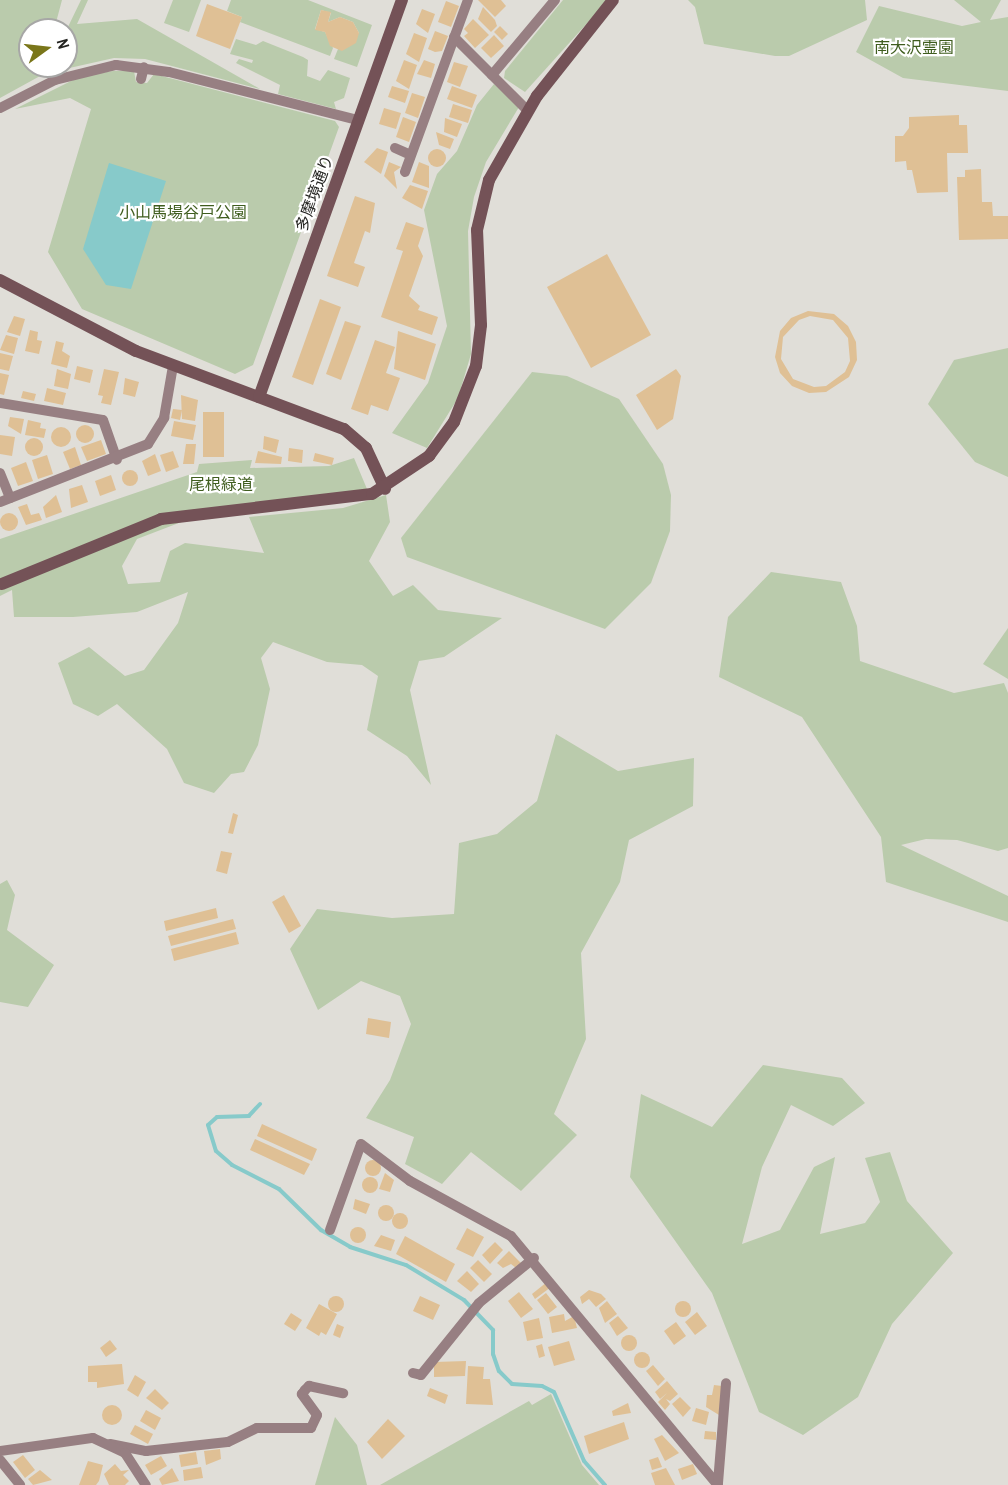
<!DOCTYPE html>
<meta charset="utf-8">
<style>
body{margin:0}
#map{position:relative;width:1008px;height:1485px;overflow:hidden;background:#e0ded8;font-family:"Archivo Narrow","Noto Sans JP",sans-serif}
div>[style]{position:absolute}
.green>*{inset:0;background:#bacbac}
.water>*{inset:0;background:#87caca}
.stream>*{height:4px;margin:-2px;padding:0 2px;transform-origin:2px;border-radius:2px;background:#87caca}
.building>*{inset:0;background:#dfc095}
.round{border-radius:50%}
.street>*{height:10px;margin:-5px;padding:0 5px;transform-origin:5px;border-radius:5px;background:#977f82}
.secondary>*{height:12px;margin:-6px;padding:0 6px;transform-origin:6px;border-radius:6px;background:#745257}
span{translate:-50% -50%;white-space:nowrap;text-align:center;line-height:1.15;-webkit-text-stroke:4.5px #fff;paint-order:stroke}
.park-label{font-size:16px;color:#3f5d1e}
.street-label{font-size:16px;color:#242421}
.north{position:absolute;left:18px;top:18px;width:60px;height:60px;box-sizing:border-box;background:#fff;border:2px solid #a7a7a6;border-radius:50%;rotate:75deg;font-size:16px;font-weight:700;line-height:24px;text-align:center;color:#242421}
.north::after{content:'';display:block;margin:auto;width:21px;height:27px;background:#7a761a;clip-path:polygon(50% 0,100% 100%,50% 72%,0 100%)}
</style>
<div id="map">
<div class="green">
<i style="clip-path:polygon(0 0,62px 0,54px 30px,30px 30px,30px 66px,51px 66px,51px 70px,0 98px)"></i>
<i style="clip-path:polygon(81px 0,88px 0,77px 24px,137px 19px,260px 89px,145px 59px,114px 58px,56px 71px,54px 66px,66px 66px,66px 31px)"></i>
<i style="clip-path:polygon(173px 0,201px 0,189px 32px,164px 23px)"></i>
<i style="clip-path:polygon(231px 0,308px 0,372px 25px,357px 67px,334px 59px,338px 49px,359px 33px,353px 22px,340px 17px,328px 22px,331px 13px,321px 10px,315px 29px,325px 32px,333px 48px,330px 56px,240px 22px,242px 17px,227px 11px)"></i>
<i style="clip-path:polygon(563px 0,608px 0,525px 92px,504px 78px,505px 71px)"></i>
<i style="clip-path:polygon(688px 0,865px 0,867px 20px,789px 56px,775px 56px,704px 44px,695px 7px)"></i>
<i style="clip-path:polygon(954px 0,1001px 0,990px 20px,1008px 17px,1008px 91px,903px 78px,856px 52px,879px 6px,962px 26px,981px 22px)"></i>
<i style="clip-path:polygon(236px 39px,256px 45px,263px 41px,303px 57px,308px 60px,307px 76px,320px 81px,328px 70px,350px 78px,344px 98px,334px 102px,336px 109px,278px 94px,280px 85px,236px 63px,239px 59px,252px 63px,253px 60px,230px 54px)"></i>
<i style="clip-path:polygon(113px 71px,134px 71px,136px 82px,147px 83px,154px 74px,335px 121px,339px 127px,253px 365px,235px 374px,82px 309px,48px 252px,91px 109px,70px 98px,15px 109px,81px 76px)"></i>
<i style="clip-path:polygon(494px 84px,519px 107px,486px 162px,474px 197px,468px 231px,471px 354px,458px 398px,427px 448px,392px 433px,428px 383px,447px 326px,424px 210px,437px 174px,457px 151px,477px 105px)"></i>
<i style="clip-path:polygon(1008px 348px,1008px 477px,975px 462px,928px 404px,954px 360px)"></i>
<i style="clip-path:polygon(532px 372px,567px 376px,619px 399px,663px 464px,671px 495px,670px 531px,651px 583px,605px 629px,407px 557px,401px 538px)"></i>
<i style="clip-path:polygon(354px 458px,367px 489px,184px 521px,137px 539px,122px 566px,128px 584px,160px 582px,170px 551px,185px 543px,264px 553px,249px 517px,343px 508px,386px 495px,390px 522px,369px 561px,393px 596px,413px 585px,438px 610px,502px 618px,444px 657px,419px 661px,410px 690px,431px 785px,407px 756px,367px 730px,378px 676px,362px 665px,327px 662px,273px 642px,261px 658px,270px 689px,258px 745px,244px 772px,231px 774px,214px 793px,184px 783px,167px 749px,117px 704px,98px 716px,73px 704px,58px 663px,89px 647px,125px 676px,144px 670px,178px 623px,188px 592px,137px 612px,73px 617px,14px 617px,12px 590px,0 596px,0 539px,197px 472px,199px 464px,252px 460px,250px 468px,329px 466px)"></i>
<i style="clip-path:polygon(771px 572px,841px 582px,857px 626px,860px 661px,954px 693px,1004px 683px,1008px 693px,1008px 848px,998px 851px,957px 840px,926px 839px,901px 845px,1008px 896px,1008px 922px,886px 882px,881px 837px,802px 717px,719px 677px,728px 617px)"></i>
<i style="clip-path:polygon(1008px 628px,1008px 679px,983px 664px)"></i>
<i style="clip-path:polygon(556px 734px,618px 771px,694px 758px,693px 806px,629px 840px,620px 882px,581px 953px,586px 1039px,554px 1114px,577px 1135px,521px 1191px,471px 1152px,442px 1184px,405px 1164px,414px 1137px,366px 1118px,390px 1080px,411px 1024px,400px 996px,361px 981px,318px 1010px,290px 949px,317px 909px,392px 918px,454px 914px,459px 843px,497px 834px,537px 801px)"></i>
<i style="clip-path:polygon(7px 880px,15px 895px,7px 930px,54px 965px,28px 1007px,0 1002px,0 884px)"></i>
<i style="clip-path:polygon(763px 1065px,842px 1078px,865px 1103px,833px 1126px,791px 1105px,762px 1167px,742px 1244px,780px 1230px,814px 1167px,835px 1157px,820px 1234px,865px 1223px,880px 1202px,865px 1158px,890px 1152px,907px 1201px,953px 1253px,892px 1324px,858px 1397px,803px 1435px,759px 1412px,712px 1293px,630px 1177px,641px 1094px,712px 1127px)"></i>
<i style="clip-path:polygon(551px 1394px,582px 1465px,599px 1485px,380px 1485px,529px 1401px,532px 1405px)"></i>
<i style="clip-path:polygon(335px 1417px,357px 1445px,367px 1485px,315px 1485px)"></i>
</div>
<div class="water">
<i style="clip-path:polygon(109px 163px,166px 181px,131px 289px,106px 285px,83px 249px)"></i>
</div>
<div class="stream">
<i style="left:260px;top:1104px;width:16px;rotate:133deg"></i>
<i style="left:249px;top:1116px;width:32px;rotate:178deg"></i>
<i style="left:217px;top:1117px;width:12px;rotate:138deg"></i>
<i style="left:208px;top:1125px;width:27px;rotate:73deg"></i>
<i style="left:216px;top:1151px;width:21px;rotate:41deg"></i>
<i style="left:232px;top:1165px;width:53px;rotate:27.1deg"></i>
<i style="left:279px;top:1189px;width:59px;rotate:44.3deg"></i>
<i style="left:321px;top:1230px;width:34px;rotate:30deg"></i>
<i style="left:350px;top:1247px;width:59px;rotate:17.8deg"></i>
<i style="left:406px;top:1265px;width:68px;rotate:31.1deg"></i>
<i style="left:464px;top:1300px;width:42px;rotate:46deg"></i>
<i style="left:493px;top:1330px;width:24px;rotate:90deg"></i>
<i style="left:493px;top:1354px;width:18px;rotate:71deg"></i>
<i style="left:499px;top:1371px;width:18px;rotate:45deg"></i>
<i style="left:512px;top:1384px;width:30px;rotate:4deg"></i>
<i style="left:542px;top:1386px;width:13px;rotate:27deg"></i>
<i style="left:554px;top:1392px;width:75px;rotate:66.5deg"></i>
<i style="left:584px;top:1461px;width:32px;rotate:49deg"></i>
</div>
<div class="building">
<i style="clip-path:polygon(478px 0,501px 0,506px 6px,495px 17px)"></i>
<i style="clip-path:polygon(446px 1px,459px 6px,451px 27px,438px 22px)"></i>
<i style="clip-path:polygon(207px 4px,242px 17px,230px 49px,196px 36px)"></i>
<i style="clip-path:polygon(483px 7px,495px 20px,497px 26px,491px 32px,478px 19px)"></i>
<i style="clip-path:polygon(422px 9px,435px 14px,428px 33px,416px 24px)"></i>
<i style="clip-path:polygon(321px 10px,331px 12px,328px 22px,340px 17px,353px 22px,359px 33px,356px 43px,342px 51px,330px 46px,325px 32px,315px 30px)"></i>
<i style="clip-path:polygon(473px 19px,489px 35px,475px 48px,464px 36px,468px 33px,464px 29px)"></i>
<i style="clip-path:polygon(500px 26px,508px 34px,502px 40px,494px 32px)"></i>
<i style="clip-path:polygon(435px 31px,448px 36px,442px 51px,435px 52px,428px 49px)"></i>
<i style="clip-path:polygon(414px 33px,427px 38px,419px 62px,406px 54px)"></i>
<i style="clip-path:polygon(494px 35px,504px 46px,491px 58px,481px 48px)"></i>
<i style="clip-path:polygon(404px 60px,417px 65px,409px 89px,396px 81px)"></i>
<i style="clip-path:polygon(424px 60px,435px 64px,431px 78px,417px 74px)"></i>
<i style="clip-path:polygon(454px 62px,468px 66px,460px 87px,447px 82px)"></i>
<i style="clip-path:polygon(392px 86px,409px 91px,405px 103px,388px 97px)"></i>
<i style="clip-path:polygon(452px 86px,477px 95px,472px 108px,447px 99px)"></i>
<i style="clip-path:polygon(412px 93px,425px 97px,418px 118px,405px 113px)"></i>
<i style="clip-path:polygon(453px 104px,472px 110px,468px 123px,449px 117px)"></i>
<i style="clip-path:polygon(384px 108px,401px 113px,396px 129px,379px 124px)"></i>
<i style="clip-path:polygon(959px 115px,959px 125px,967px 125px,968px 153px,947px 153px,948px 192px,917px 193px,912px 170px,907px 170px,906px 161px,895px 162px,895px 136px,903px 136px,909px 128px,909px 117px)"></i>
<i style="clip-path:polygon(403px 117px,416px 122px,409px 142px,396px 137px)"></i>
<i style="clip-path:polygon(445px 118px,462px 124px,457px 137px,444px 132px)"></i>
<i style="clip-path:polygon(436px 132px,454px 139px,450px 149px,439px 145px)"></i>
<i style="clip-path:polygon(377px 148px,388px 152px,381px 174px,364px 162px)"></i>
<i class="round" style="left:428px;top:149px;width:18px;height:18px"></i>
<i style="clip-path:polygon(389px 162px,401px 167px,394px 172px,397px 189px,384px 176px)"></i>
<i style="clip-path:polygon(419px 162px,429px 166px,429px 188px,412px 182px)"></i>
<i style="clip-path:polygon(981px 169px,982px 202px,992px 202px,993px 216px,1008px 216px,1008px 239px,959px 240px,957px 177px,965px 177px,965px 170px)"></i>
<i style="clip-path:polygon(410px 185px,428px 191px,422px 209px,402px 198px)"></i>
<i style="clip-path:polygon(355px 196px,375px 203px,370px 233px,365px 231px,354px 263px,365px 267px,358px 287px,327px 276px)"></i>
<i style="clip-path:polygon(406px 222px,424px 228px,418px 246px,423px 256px,409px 296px,420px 306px,418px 310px,438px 317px,432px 335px,381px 317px,403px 251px,396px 249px)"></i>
<i style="clip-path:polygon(607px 254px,651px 335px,591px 368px,547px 287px)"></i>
<i style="clip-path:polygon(320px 299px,341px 307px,313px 385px,292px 377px)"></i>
<i style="clip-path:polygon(evenodd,808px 311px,834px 314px,848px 326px,856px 342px,857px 360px,849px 377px,826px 392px,809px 393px,792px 386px,780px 373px,775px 357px,780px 331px,791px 318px,808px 311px,810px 316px,833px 320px,848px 338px,850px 361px,845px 372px,826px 386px,814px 387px,793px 379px,781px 359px,783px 337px,799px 320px,810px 316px)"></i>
<i style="clip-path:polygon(14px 316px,25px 319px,20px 336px,7px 332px)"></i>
<i style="clip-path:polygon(345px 321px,361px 326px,341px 380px,326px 374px)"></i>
<i style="clip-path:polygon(30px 330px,38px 332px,37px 340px,42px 341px,39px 354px,25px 351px)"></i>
<i style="clip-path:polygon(398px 331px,436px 344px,425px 380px,394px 369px)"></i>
<i style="clip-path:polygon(6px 335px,18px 338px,14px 354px,0 350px)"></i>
<i style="clip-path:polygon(375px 340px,395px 347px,386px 373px,400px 378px,388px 411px,371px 405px,368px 415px,351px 409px)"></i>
<i style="clip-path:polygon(56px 341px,64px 343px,62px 351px,70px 356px,67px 368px,51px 364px)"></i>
<i style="clip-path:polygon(0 353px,13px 356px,9px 371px,0 369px)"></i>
<i style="clip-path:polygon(77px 366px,93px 370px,90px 383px,74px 379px)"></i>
<i style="clip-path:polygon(57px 369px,71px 374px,68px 389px,54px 386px)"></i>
<i style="clip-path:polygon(104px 369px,119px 372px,111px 405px,101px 403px,103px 396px,98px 395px)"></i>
<i style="clip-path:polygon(676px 369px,681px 376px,673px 419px,657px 430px,636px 395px)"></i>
<i style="clip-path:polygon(0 373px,9px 375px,4px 395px,0 394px)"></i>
<i style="clip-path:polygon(125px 378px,139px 382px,135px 397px,123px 394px)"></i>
<i style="clip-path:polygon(47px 388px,66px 393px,63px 405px,44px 401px)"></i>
<i style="clip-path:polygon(23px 391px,36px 394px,34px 401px,21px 398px)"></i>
<i style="clip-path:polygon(181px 395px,198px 400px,195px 421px,182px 419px)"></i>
<i style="clip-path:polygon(173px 409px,182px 410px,180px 420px,171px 418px)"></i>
<i style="clip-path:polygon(203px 412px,224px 412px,224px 457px,203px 457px)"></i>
<i style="clip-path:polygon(10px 417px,24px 419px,21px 434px,8px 426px)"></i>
<i style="clip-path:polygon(28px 420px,41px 423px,40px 428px,46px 429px,44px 438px,25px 435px)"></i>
<i style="clip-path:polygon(174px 421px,196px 425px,193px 440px,171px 436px)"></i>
<i class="round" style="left:76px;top:425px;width:18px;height:18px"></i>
<i class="round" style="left:51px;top:427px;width:20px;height:20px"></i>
<i style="clip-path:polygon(0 435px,15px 437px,12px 456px,0 454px)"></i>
<i style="clip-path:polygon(264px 436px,279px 440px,276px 453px,263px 449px)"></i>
<i class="round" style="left:25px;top:438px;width:18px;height:18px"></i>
<i style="clip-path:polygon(101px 440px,106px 454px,87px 461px,81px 447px)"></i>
<i style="clip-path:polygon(186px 444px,196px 444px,194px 464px,183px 464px)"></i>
<i style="clip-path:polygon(75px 447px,81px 465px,70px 469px,63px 452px)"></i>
<i style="clip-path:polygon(289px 448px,303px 450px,302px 463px,288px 461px)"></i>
<i style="clip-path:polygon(173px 451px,179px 467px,166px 472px,160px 455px)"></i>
<i style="clip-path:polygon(258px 451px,282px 457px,281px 464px,255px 463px)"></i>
<i style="clip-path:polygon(315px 453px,334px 458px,332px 465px,313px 461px)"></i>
<i style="clip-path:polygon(155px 454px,161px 471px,148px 476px,142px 461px)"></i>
<i style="clip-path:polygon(47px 455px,53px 474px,38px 479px,32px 460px)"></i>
<i style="clip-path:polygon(26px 462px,33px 481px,18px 486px,11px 468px)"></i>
<i class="round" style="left:122px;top:470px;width:16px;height:16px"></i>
<i style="clip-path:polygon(111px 475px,116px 490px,100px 496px,95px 481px)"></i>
<i style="clip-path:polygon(82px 485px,88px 502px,71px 508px,69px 489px)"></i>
<i style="clip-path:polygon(56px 495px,62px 512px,46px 518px,43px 507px)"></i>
<i style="clip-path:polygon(27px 504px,31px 515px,39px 513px,42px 520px,26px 525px,18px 507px)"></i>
<i class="round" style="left:0;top:513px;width:18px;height:18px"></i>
<i style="clip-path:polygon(233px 813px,238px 815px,233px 834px,228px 833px)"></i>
<i style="clip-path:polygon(221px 851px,232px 853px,227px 874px,216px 871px)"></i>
<i style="clip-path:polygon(284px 895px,301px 926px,289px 933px,272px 902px)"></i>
<i style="clip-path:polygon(216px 908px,218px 918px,166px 931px,164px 921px)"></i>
<i style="clip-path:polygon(233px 919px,236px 929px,171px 946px,168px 936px)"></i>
<i style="clip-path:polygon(236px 932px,239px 944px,174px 961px,171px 949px)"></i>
<i style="clip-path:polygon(368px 1018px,391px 1022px,389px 1038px,366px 1034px)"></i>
<i style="clip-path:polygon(262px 1124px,317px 1149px,312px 1161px,257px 1136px)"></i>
<i style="clip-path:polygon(255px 1139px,310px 1164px,304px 1175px,250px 1150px)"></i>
<i class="round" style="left:365px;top:1160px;width:16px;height:16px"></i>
<i style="clip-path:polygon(385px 1173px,394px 1180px,390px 1192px,379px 1189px)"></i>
<i class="round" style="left:362px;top:1177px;width:16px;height:16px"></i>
<i style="clip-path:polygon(355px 1199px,370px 1204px,366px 1214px,353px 1209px)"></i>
<i class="round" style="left:378px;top:1205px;width:16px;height:16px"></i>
<i class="round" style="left:392px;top:1213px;width:16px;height:16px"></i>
<i class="round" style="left:350px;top:1227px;width:16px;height:16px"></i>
<i style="clip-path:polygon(467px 1228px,484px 1237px,473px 1257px,456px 1249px)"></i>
<i style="clip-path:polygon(381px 1235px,395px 1240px,391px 1251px,374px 1246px)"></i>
<i style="clip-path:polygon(405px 1236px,455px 1264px,446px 1282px,396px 1254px)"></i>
<i style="clip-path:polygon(495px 1242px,503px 1250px,490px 1264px,482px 1255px)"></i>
<i style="clip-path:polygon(509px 1251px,521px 1263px,516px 1268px,511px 1264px,503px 1268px,497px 1263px)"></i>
<i style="clip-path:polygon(478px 1260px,492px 1274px,484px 1282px,470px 1268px)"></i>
<i style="clip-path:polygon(467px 1271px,479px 1284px,471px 1292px,457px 1281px)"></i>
<i style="clip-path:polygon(547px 1282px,551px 1287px,535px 1299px,532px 1294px)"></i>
<i style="clip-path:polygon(589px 1290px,601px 1294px,606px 1299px,596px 1307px,589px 1299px,582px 1304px,580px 1297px)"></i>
<i style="clip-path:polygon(519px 1292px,533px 1309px,521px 1318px,508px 1301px)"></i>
<i style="clip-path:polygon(546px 1293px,557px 1307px,548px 1314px,537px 1300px)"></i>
<i style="clip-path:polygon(420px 1296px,440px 1305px,433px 1320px,413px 1311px)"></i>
<i class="round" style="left:328px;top:1296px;width:16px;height:16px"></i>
<i class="round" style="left:675px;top:1301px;width:16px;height:16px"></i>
<i style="clip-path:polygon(607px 1301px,617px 1314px,605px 1323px,599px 1308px)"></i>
<i style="clip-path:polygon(319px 1304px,337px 1314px,326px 1335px,321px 1332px,319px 1336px,306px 1328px)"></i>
<i style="clip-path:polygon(697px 1312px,707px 1326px,695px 1335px,685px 1322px)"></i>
<i style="clip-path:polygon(291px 1313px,302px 1320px,295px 1331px,284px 1324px)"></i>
<i style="clip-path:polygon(564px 1314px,565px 1321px,574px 1316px,577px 1328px,552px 1333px,549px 1317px)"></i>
<i style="clip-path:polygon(618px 1316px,628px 1328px,617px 1336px,609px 1323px)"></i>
<i style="clip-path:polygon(539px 1318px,543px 1338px,527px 1341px,523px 1322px)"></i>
<i style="clip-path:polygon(676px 1322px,686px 1336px,674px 1345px,664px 1331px)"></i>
<i style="clip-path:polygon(337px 1324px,344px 1327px,340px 1338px,333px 1335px)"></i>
<i class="round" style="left:621px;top:1335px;width:16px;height:16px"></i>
<i style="clip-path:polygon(110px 1340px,117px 1349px,106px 1357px,100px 1348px)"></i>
<i style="clip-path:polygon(569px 1341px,575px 1360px,554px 1366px,548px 1347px)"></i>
<i style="clip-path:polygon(542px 1344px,545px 1356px,539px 1358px,536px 1346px)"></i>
<i class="round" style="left:634px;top:1352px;width:16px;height:16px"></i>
<i style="clip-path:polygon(466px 1361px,465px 1376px,434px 1377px,434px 1362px)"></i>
<i style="clip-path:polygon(122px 1364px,124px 1384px,97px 1388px,97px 1382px,88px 1382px,88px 1366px)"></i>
<i style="clip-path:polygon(653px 1365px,665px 1379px,658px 1386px,646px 1371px)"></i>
<i style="clip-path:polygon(468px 1366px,484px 1367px,483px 1379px,490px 1379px,493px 1405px,466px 1404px)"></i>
<i style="clip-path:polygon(135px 1375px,146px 1382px,138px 1397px,127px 1390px)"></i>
<i style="clip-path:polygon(667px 1381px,678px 1394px,670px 1401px,666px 1399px,670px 1404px,665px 1410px,658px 1402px,667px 1393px,660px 1399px,655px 1392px)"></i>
<i style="clip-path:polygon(714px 1385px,722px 1386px,719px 1415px,706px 1407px,707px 1395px,712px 1395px)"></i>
<i style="clip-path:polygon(430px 1388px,448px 1395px,445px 1404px,427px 1396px)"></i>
<i style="clip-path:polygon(155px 1389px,169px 1403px,162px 1410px,146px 1398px)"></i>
<i style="clip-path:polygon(680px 1397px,691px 1408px,683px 1417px,672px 1404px)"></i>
<i style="clip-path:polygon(628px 1403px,631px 1413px,613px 1416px,612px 1411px)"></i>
<i class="round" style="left:102px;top:1405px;width:20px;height:20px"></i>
<i style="clip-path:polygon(696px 1408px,709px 1412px,706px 1425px,692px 1421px)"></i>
<i style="clip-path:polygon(146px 1410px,161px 1418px,155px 1430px,140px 1421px)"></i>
<i style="clip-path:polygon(388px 1419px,405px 1436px,382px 1459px,367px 1442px)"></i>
<i style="clip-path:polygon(624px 1422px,629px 1439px,589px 1454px,584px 1436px)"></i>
<i style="clip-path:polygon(135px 1425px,153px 1434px,148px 1444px,130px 1434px)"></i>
<i style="clip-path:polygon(705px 1431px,716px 1432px,716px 1440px,704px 1439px)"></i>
<i style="clip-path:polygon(662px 1435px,679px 1453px,665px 1461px,654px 1439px)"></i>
<i style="clip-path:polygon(220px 1449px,221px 1459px,206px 1465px,204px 1451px)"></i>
<i style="clip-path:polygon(196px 1452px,198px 1464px,181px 1467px,179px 1455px)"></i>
<i style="clip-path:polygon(23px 1455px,35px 1470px,25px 1478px,13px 1462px)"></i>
<i style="clip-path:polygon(161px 1456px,167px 1466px,151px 1475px,145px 1465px)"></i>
<i style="clip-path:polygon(658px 1457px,662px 1467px,652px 1470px,649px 1460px)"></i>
<i style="clip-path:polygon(88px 1461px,103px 1465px,99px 1481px,96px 1485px,79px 1485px)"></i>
<i style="clip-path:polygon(115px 1464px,121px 1471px,129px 1470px,123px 1475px,129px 1481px,125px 1485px,109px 1485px,104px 1474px)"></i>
<i style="clip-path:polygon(693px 1464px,697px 1474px,682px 1480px,678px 1469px)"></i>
<i style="clip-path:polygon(201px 1467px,203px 1478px,184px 1481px,183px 1470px)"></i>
<i style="clip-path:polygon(172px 1468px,179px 1481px,162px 1485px,159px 1479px)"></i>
<i style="clip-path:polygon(666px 1468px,675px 1485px,655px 1485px,651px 1473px)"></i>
<i style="clip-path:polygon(40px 1470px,52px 1480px,33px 1485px,28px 1479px)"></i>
</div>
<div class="street">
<i style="left:454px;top:37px;width:103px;rotate:45deg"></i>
<i style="left:492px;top:75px;width:98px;rotate:-50deg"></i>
<i style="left:141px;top:79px;width:12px;rotate:-76deg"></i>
<i style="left:0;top:108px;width:62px;rotate:-27deg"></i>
<i style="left:55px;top:80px;width:63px;rotate:-13.8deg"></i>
<i style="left:116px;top:65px;width:53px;rotate:7.5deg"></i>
<i style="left:169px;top:72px;width:195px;rotate:14.3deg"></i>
<i style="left:395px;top:148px;width:17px;rotate:24deg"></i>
<i style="left:405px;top:172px;width:183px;rotate:-69.9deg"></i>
<i style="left:0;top:403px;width:104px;rotate:9.4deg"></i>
<i style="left:103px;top:420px;width:42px;rotate:70.7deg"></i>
<i style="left:0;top:473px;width:27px;rotate:68deg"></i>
<i style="left:0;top:502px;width:159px;rotate:-21.4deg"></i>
<i style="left:148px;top:444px;width:31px;rotate:-58deg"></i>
<i style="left:164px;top:418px;width:53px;rotate:-80.2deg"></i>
<i style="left:330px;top:1230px;width:91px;rotate:-70.2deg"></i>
<i style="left:361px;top:1144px;width:61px;rotate:37.1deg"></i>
<i style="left:410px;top:1181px;width:115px;rotate:28.6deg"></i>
<i style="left:511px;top:1236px;width:324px;rotate:50.3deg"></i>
<i style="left:413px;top:1373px;width:8px;rotate:14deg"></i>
<i style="left:421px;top:1375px;width:92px;rotate:-51.1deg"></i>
<i style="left:479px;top:1303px;width:71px;rotate:-39.3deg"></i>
<i style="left:110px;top:1444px;width:37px;rotate:11deg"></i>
<i style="left:146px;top:1451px;width:82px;rotate:-6.3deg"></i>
<i style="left:228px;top:1442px;width:32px;rotate:-26deg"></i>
<i style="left:257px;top:1428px;width:54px"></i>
<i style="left:311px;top:1428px;width:14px;rotate:-65deg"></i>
<i style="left:317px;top:1415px;width:26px;rotate:-126deg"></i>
<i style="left:302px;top:1394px;width:5px;rotate:-53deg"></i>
<i style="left:305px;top:1390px;width:6px;rotate:-45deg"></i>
<i style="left:309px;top:1386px;width:35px;rotate:12deg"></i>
<i style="left:0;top:1451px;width:94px;rotate:-8deg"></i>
<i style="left:93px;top:1438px;width:35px;rotate:25deg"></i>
<i style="left:125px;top:1453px;width:38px;rotate:57deg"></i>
<i style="left:0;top:1460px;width:32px;rotate:51deg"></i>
<i style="left:718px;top:1483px;width:100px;rotate:-85.4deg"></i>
</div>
<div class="secondary">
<i style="left:0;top:280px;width:153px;rotate:27.6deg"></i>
<i style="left:136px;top:351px;width:222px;rotate:20.6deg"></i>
<i style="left:344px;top:429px;width:29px;rotate:41deg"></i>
<i style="left:366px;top:448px;width:45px;rotate:65.1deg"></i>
<i style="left:259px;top:397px;width:422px;rotate:-70.2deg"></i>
<i style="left:2px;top:584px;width:172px;rotate:-22.2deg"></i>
<i style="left:161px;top:519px;width:212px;rotate:-6.8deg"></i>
<i style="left:372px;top:494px;width:69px;rotate:-33.7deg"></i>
<i style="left:429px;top:456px;width:42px;rotate:-53.7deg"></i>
<i style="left:454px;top:422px;width:60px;rotate:-68.6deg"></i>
<i style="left:476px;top:366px;width:41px;rotate:-83deg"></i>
<i style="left:481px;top:325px;width:95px;rotate:-92.4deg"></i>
<i style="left:477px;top:230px;width:51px;rotate:-76.5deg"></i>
<i style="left:489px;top:180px;width:97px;rotate:-60.3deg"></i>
<i style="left:537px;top:96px;width:122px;rotate:-51.6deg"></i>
</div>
<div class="park-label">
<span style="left:914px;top:47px">南大沢霊園</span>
<span style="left:183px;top:212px">小山馬場谷戸公園</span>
<span style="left:221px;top:484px">尾根緑道</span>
</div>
<div class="street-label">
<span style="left:314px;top:193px;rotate:-70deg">多摩境通り</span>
</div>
<div class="north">N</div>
</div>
